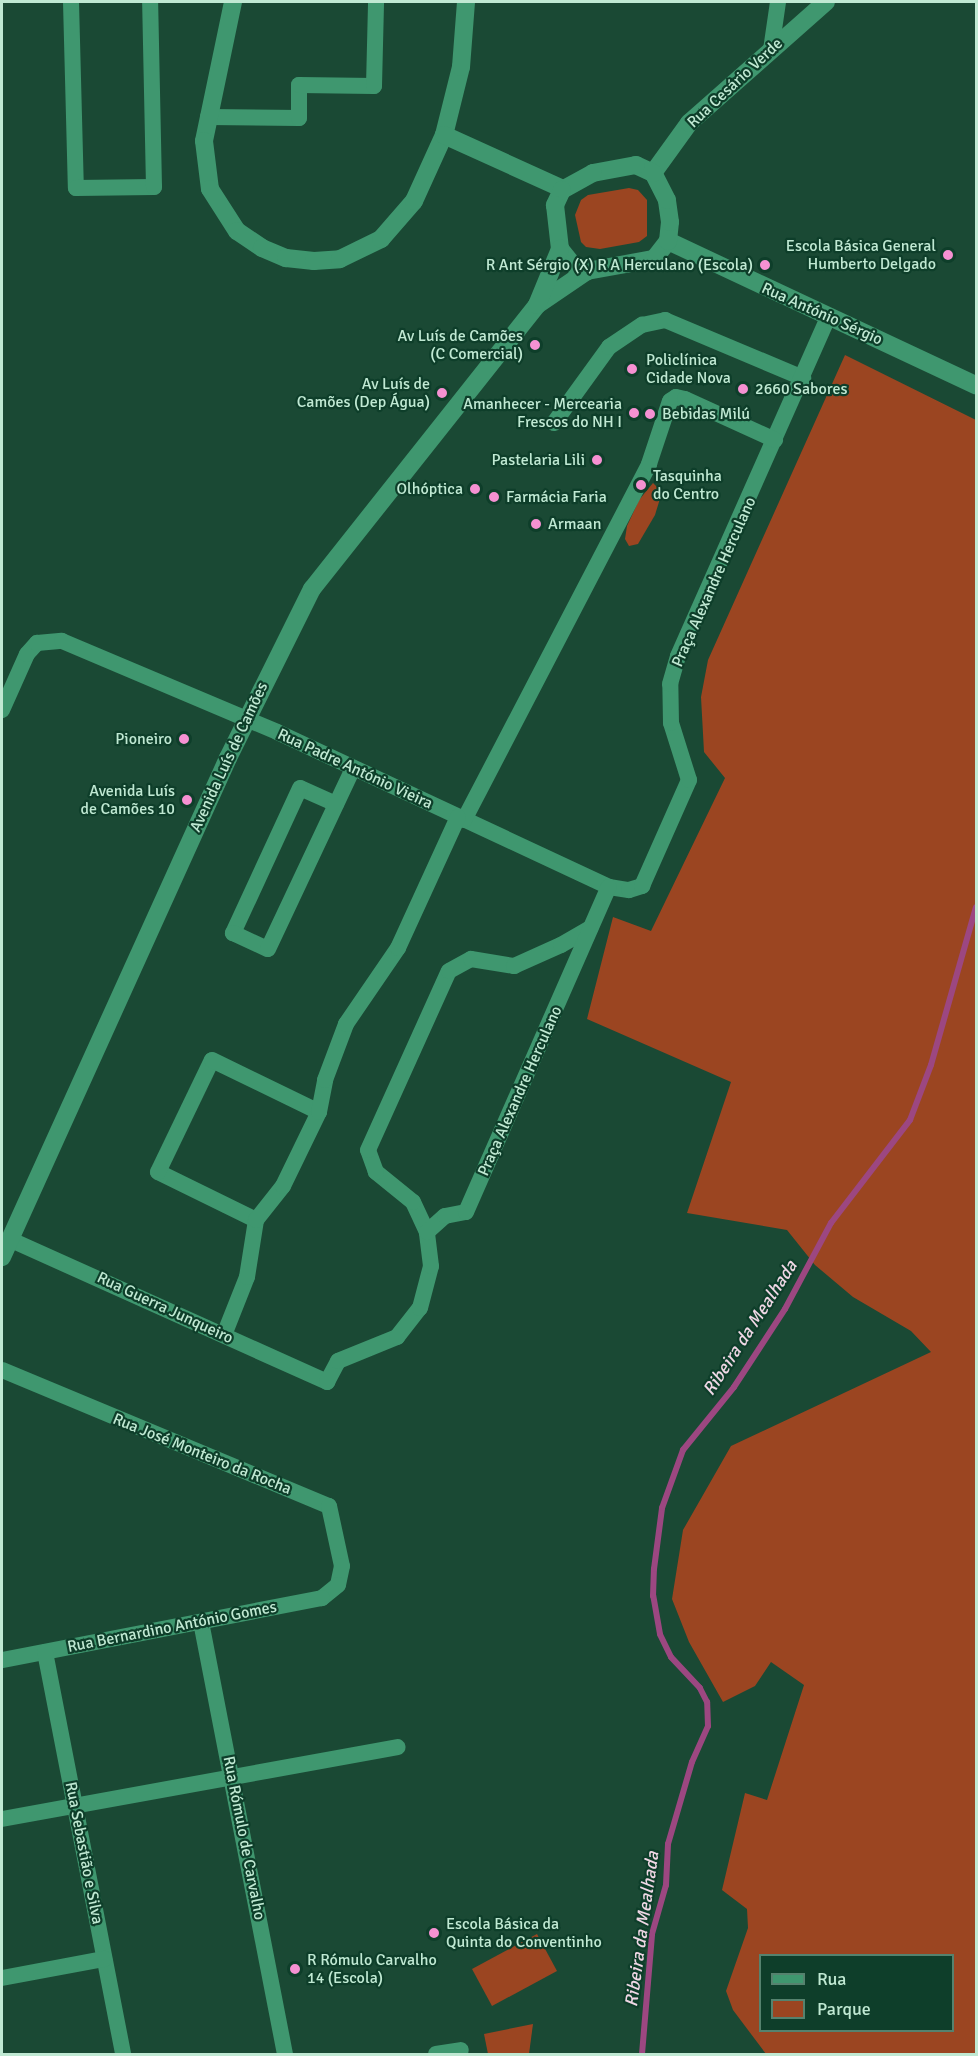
<!DOCTYPE html>
<meta charset="utf-8">
<style>
body{margin:0}
#map{position:relative;width:978px;height:2056px;overflow:hidden;background:#1a4934;font-family:Signika,sans-serif}
div>[style]{position:absolute}
.green>*{inset:0;background:#9b4521}
.stream>*{height:6px;margin:-3px;padding:0 3px;transform-origin:3px;border-radius:3px;background:#9c4781}
.street>*{height:16px;margin:-8px;padding:0 8px;transform-origin:8px;border-radius:8px;background:#3f976f}
.secondary>*{height:18px;margin:-9px;padding:0 9px;transform-origin:9px;border-radius:9px;background:#3f976f}
.dots>*{width:16px;height:16px;translate:-50% -50%;box-sizing:border-box;border:3px solid #0e3e2a;border-radius:50%}
span{translate:-50% -50%;white-space:nowrap;text-align:center;line-height:1.15;-webkit-text-stroke:4.5px #0e3e2a;paint-order:stroke}
.street-label{font-size:16px;color:#c0e9d3}
.poi-label{font-size:16px;color:#c0e9d3}
.right{translate:-100% -50%;text-align:right}
.left{translate:0 -50%;text-align:left}
.water-label{font-size:18px;color:#f0d8e6;font-style:italic}
.frame{position:absolute;inset:0;border:3px solid #c0e9d3;pointer-events:none}
.legend{position:absolute;left:759px;top:1954px;width:195px;height:78px;box-sizing:border-box;background:#0e3e2a;border:2px solid #55826e;margin:0;padding:8px 10px;list-style:none;font-size:18px;color:#c0e9d3}
.legend li{display:flex;align-items:center;gap:12px;height:30px}
.legend b{width:30px;border:2px solid #55826e}
</style>
<div id="map">
<div class="green">
<i style="clip-path:polygon(629px 188px,638px 190px,647px 200px,647px 236px,639px 242px,600px 249px,586px 247px,581px 242px,575px 215px,581px 200px,588px 195px)"></i>
<i style="clip-path:polygon(evenodd,845px 355px,976px 420px,976px 2054px,766px 2054px,733px 2010px,726px 1991px,748px 1928px,747px 1909px,722px 1890px,745px 1793px,767px 1800px,804px 1685px,771px 1662px,755px 1686px,723px 1702px,689px 1642px,672px 1599px,683px 1530px,731px 1446px,931px 1352px,911px 1331px,853px 1297px,815px 1265px,787px 1230px,687px 1213px,731px 1082px,587px 1019px,613px 917px,651px 931px,725px 778px,704px 752px,701px 697px,708px 660px,845px 355px,760px 1956px,952px 1956px,952px 2030px,760px 2030px,760px 1956px)"></i>
<i style="clip-path:polygon(653px 483px,662px 492px,655px 515px,638px 544px,629px 546px,625px 539px,627px 526px,639px 500px)"></i>
<i style="clip-path:polygon(537px 1934px,557px 1971px,492px 2006px,472px 1969px)"></i>
<i style="clip-path:polygon(533px 2024px,529px 2054px,488px 2054px,484px 2034px)"></i>
</div>
<div class="stream">
<i style="left:642px;top:2054px;width:120px;rotate:-85.2deg"></i>
<i style="left:652px;top:1934px;width:51px;rotate:-74.1deg"></i>
<i style="left:666px;top:1885px;width:41px;rotate:-87.2deg"></i>
<i style="left:668px;top:1844px;width:85px;rotate:-73.7deg"></i>
<i style="left:692px;top:1762px;width:39px;rotate:-66deg"></i>
<i style="left:708px;top:1726px;width:24px;rotate:-92deg"></i>
<i style="left:707px;top:1702px;width:16px;rotate:-117deg"></i>
<i style="left:700px;top:1688px;width:42px;rotate:-133.1deg"></i>
<i style="left:671px;top:1657px;width:25px;rotate:-116deg"></i>
<i style="left:660px;top:1634px;width:39px;rotate:-100deg"></i>
<i style="left:653px;top:1596px;width:27px;rotate:-88deg"></i>
<i style="left:654px;top:1569px;width:62px;rotate:-82.5deg"></i>
<i style="left:662px;top:1508px;width:62px;rotate:-70.1deg"></i>
<i style="left:683px;top:1450px;width:81px;rotate:-51deg"></i>
<i style="left:734px;top:1387px;width:93px;rotate:-56.8deg"></i>
<i style="left:785px;top:1309px;width:98px;rotate:-61.9deg"></i>
<i style="left:831px;top:1223px;width:130px;rotate:-52.5deg"></i>
<i style="left:910px;top:1120px;width:59px;rotate:-69.1deg"></i>
<i style="left:931px;top:1065px;width:164px;rotate:-74.1deg"></i>
</div>
<div class="street">
<i style="left:71px;top:2px;width:186px;rotate:88.5deg"></i>
<i style="left:76px;top:188px;width:78px;rotate:-0.7deg"></i>
<i style="left:154px;top:187px;width:185px;rotate:-91.2deg"></i>
<i style="left:771px;top:50px;width:49px;rotate:-81.7deg"></i>
<i style="left:208px;top:117px;width:91px;rotate:0.6deg"></i>
<i style="left:299px;top:118px;width:33px;rotate:-90deg"></i>
<i style="left:299px;top:85px;width:75px;rotate:0.8deg"></i>
<i style="left:374px;top:86px;width:84px;rotate:-88.6deg"></i>
<i style="left:554px;top:423px;width:94px;rotate:-54.1deg"></i>
<i style="left:609px;top:347px;width:40px;rotate:-34deg"></i>
<i style="left:642px;top:325px;width:24px;rotate:-12deg"></i>
<i style="left:665px;top:320px;width:150px;rotate:22.8deg"></i>
<i style="left:2px;top:710px;width:61px;rotate:-65.9deg"></i>
<i style="left:27px;top:654px;width:15px;rotate:-48deg"></i>
<i style="left:37px;top:643px;width:25px;rotate:-5deg"></i>
<i style="left:62px;top:641px;width:233px;rotate:22.9deg"></i>
<i style="left:277px;top:732px;width:366px;rotate:25deg"></i>
<i style="left:609px;top:887px;width:20px;rotate:9deg"></i>
<i style="left:629px;top:890px;width:14px;rotate:-17deg"></i>
<i style="left:642px;top:886px;width:116px;rotate:-66.1deg"></i>
<i style="left:689px;top:780px;width:60px;rotate:-107.5deg"></i>
<i style="left:671px;top:723px;width:39px;rotate:-91deg"></i>
<i style="left:670px;top:684px;width:29px;rotate:-74deg"></i>
<i style="left:678px;top:656px;width:372px;rotate:-66.1deg"></i>
<i style="left:336px;top:804px;width:39px;rotate:-156deg"></i>
<i style="left:300px;top:788px;width:160px;rotate:114.8deg"></i>
<i style="left:233px;top:933px;width:38px;rotate:25deg"></i>
<i style="left:268px;top:949px;width:200px;rotate:-64.8deg"></i>
<i style="left:464px;top:820px;width:401px;rotate:-62.5deg"></i>
<i style="left:649px;top:464px;width:66px;rotate:-71.6deg"></i>
<i style="left:670px;top:401px;width:7px;rotate:-34deg"></i>
<i style="left:676px;top:397px;width:9px;rotate:13deg"></i>
<i style="left:685px;top:399px;width:99px;rotate:24.5deg"></i>
<i style="left:256px;top:1220px;width:109px;rotate:-153.9deg"></i>
<i style="left:158px;top:1172px;width:124px;rotate:-64.3deg"></i>
<i style="left:212px;top:1060px;width:119px;rotate:25.9deg"></i>
<i style="left:427px;top:1232px;width:33px;rotate:-115deg"></i>
<i style="left:413px;top:1202px;width:48px;rotate:-141deg"></i>
<i style="left:376px;top:1172px;width:23px;rotate:-110deg"></i>
<i style="left:368px;top:1150px;width:196px;rotate:-65.7deg"></i>
<i style="left:449px;top:971px;width:25px;rotate:-29deg"></i>
<i style="left:471px;top:959px;width:44px;rotate:9.2deg"></i>
<i style="left:514px;top:966px;width:51px;rotate:-24.1deg"></i>
<i style="left:561px;top:945px;width:34px;rotate:-30deg"></i>
<i style="left:9px;top:1239px;width:349px;rotate:24.2deg"></i>
<i style="left:327px;top:1382px;width:24px;rotate:-62deg"></i>
<i style="left:338px;top:1361px;width:64px;rotate:-22.1deg"></i>
<i style="left:397px;top:1337px;width:37px;rotate:-52deg"></i>
<i style="left:420px;top:1308px;width:43px;rotate:-75.3deg"></i>
<i style="left:431px;top:1266px;width:34px;rotate:-97deg"></i>
<i style="left:427px;top:1232px;width:24px;rotate:-42deg"></i>
<i style="left:445px;top:1216px;width:21px;rotate:-11deg"></i>
<i style="left:466px;top:1212px;width:355px;rotate:-66.3deg"></i>
<i style="left:224px;top:1335px;width:62px;rotate:-68.4deg"></i>
<i style="left:247px;top:1277px;width:58px;rotate:-81deg"></i>
<i style="left:256px;top:1220px;width:43px;rotate:-51.5deg"></i>
<i style="left:283px;top:1186px;width:82px;rotate:-64.1deg"></i>
<i style="left:319px;top:1112px;width:33px;rotate:-79deg"></i>
<i style="left:325px;top:1080px;width:60px;rotate:-69.4deg"></i>
<i style="left:346px;top:1024px;width:92px;rotate:-55.6deg"></i>
<i style="left:398px;top:948px;width:144px;rotate:-65.4deg"></i>
<i style="left:2px;top:1370px;width:354px;rotate:22.6deg"></i>
<i style="left:329px;top:1506px;width:61px;rotate:77.8deg"></i>
<i style="left:342px;top:1566px;width:19px;rotate:102deg"></i>
<i style="left:338px;top:1585px;width:21px;rotate:141deg"></i>
<i style="left:322px;top:1598px;width:326px;rotate:169deg"></i>
<i style="left:201px;top:1622px;width:440px;rotate:79deg"></i>
<i style="left:45px;top:1652px;width:409px;rotate:79deg"></i>
<i style="left:2px;top:1819px;width:402px;rotate:-10.3deg"></i>
<i style="left:2px;top:1978px;width:104px;rotate:-10.6deg"></i>
<i style="left:436px;top:2054px;width:25px;rotate:-9deg"></i>
</div>
<div class="secondary">
<i style="left:233px;top:2px;width:142px;rotate:101.8deg"></i>
<i style="left:204px;top:141px;width:48px;rotate:82.9deg"></i>
<i style="left:210px;top:189px;width:50px;rotate:57.3deg"></i>
<i style="left:237px;top:231px;width:30px;rotate:34deg"></i>
<i style="left:262px;top:248px;width:26px;rotate:23deg"></i>
<i style="left:286px;top:258px;width:28px;rotate:6deg"></i>
<i style="left:314px;top:261px;width:26px;rotate:-4deg"></i>
<i style="left:340px;top:259px;width:46px;rotate:-26deg"></i>
<i style="left:381px;top:239px;width:50px;rotate:-49deg"></i>
<i style="left:414px;top:201px;width:72px;rotate:-65.6deg"></i>
<i style="left:444px;top:135px;width:70px;rotate:-76deg"></i>
<i style="left:461px;top:67px;width:65px;rotate:-85.6deg"></i>
<i style="left:444px;top:135px;width:131px;rotate:24.4deg"></i>
<i style="left:653px;top:173px;width:62px;rotate:-54.2deg"></i>
<i style="left:689px;top:123px;width:183px;rotate:-41.5deg"></i>
<i style="left:668px;top:241px;width:340px;rotate:25.1deg"></i>
<i style="left:537px;top:305px;width:60px;rotate:-34.2deg"></i>
<i style="left:587px;top:271px;width:68px;rotate:-10.2deg"></i>
<i style="left:654px;top:259px;width:23px;rotate:-52deg"></i>
<i style="left:668px;top:241px;width:19px;rotate:-84deg"></i>
<i style="left:670px;top:222px;width:22px;rotate:-98deg"></i>
<i style="left:667px;top:200px;width:30px;rotate:-117deg"></i>
<i style="left:653px;top:173px;width:19px;rotate:-155deg"></i>
<i style="left:636px;top:165px;width:44px;rotate:169.5deg"></i>
<i style="left:593px;top:173px;width:35px;rotate:151deg"></i>
<i style="left:562px;top:190px;width:17px;rotate:115deg"></i>
<i style="left:555px;top:205px;width:44px;rotate:83.5deg"></i>
<i style="left:560px;top:249px;width:19px;rotate:51deg"></i>
<i style="left:572px;top:264px;width:17px;rotate:25deg"></i>
<i style="left:2px;top:1257px;width:548px;rotate:-65.63deg"></i>
<i style="left:228px;top:758px;width:189px;rotate:-63.6deg"></i>
<i style="left:312px;top:589px;width:362px;rotate:-51.6deg"></i>
<i style="left:537px;top:305px;width:61px;rotate:-67.7deg"></i>
</div>
<div class="dots">
<i style="left:948px;top:255px;background:#f591d2"></i>
<i style="left:765px;top:265px;background:#f591d2"></i>
<i style="left:535px;top:345px;background:#f591d2"></i>
<i style="left:632px;top:369px;background:#f591d2"></i>
<i style="left:743px;top:389px;background:#f591d2"></i>
<i style="left:442px;top:393px;background:#f591d2"></i>
<i style="left:634px;top:413px;background:#f591d2"></i>
<i style="left:650px;top:414px;background:#f591d2"></i>
<i style="left:597px;top:460px;background:#f591d2"></i>
<i style="left:641px;top:485px;background:#f591d2"></i>
<i style="left:475px;top:489px;background:#f591d2"></i>
<i style="left:494px;top:497px;background:#f591d2"></i>
<i style="left:536px;top:524px;background:#f591d2"></i>
<i style="left:184px;top:739px;background:#f591d2"></i>
<i style="left:187px;top:800px;background:#f591d2"></i>
<i style="left:434px;top:1933px;background:#f591d2"></i>
<i style="left:295px;top:1969px;background:#f591d2"></i>
</div>
<div class="street-label">
<span style="left:735px;top:83px;rotate:-43deg">Rua Cesário Verde</span>
<span style="left:822px;top:314px;rotate:24deg">Rua António Sérgio</span>
<span style="left:714px;top:582px;rotate:-66deg">Praça Alexandre Herculano</span>
<span style="left:229px;top:757px;rotate:-65deg">Avenida Luís de Camões</span>
<span style="left:355px;top:769px;rotate:25deg">Rua Padre António Vieira</span>
<span style="left:520px;top:1091px;rotate:-66deg">Praça Alexandre Herculano</span>
<span style="left:165px;top:1308px;rotate:25deg">Rua Guerra Junqueiro</span>
<span style="left:202px;top:1454px;rotate:22deg">Rua José Monteiro da Rocha</span>
<span style="left:172px;top:1627px;rotate:-11deg">Rua Bernardino António Gomes</span>
<span style="left:244px;top:1838px;rotate:79deg">Rua Rómulo de Carvalho</span>
<span style="left:84px;top:1853px;rotate:79deg">Rua Sebastião e Silva</span>
</div>
<div class="poi-label">
<span class="right" style="left:936px;top:255px">Escola Básica General<br>Humberto Delgado</span>
<span class="right" style="left:753px;top:265px">R Ant Sérgio (X) R A Herculano (Escola)</span>
<span class="right" style="left:523px;top:345px">Av Luís de Camões<br>(C Comercial)</span>
<span class="left" style="left:646px;top:369px">Policlínica<br>Cidade Nova</span>
<span class="right" style="left:430px;top:393px">Av Luís de<br>Camões (Dep Água)</span>
<span class="left" style="left:755px;top:389px">2660 Sabores</span>
<span class="right" style="left:622px;top:413px">Amanhecer - Mercearia<br>Frescos do NH I</span>
<span class="left" style="left:662px;top:414px">Bebidas Milú</span>
<span class="right" style="left:585px;top:460px">Pastelaria Lili</span>
<span class="left" style="left:653px;top:485px">Tasquinha<br>do Centro</span>
<span class="right" style="left:463px;top:489px">Olhóptica</span>
<span class="left" style="left:506px;top:497px">Farmácia Faria</span>
<span class="left" style="left:548px;top:524px">Armaan</span>
<span class="right" style="left:172px;top:739px">Pioneiro</span>
<span class="right" style="left:175px;top:800px">Avenida Luís<br>de Camões 10</span>
<span class="left" style="left:446px;top:1933px">Escola Básica da<br>Quinta do Conventinho</span>
<span class="left" style="left:307px;top:1969px">R Rómulo Carvalho<br>14 (Escola)</span>
</div>
<div class="water-label">
<span style="left:750px;top:1328px;rotate:-57deg">Ribeira da Mealhada</span>
<span style="left:642px;top:1929px;rotate:-82deg">Ribeira da Mealhada</span>
</div>
<div class="frame"></div>
<ul class="legend">
<li><b style="height:8px;background:#3f976f"></b>Rua</li>
<li><b style="height:16px;background:#9b4521"></b>Parque</li>
</ul>
</div>
